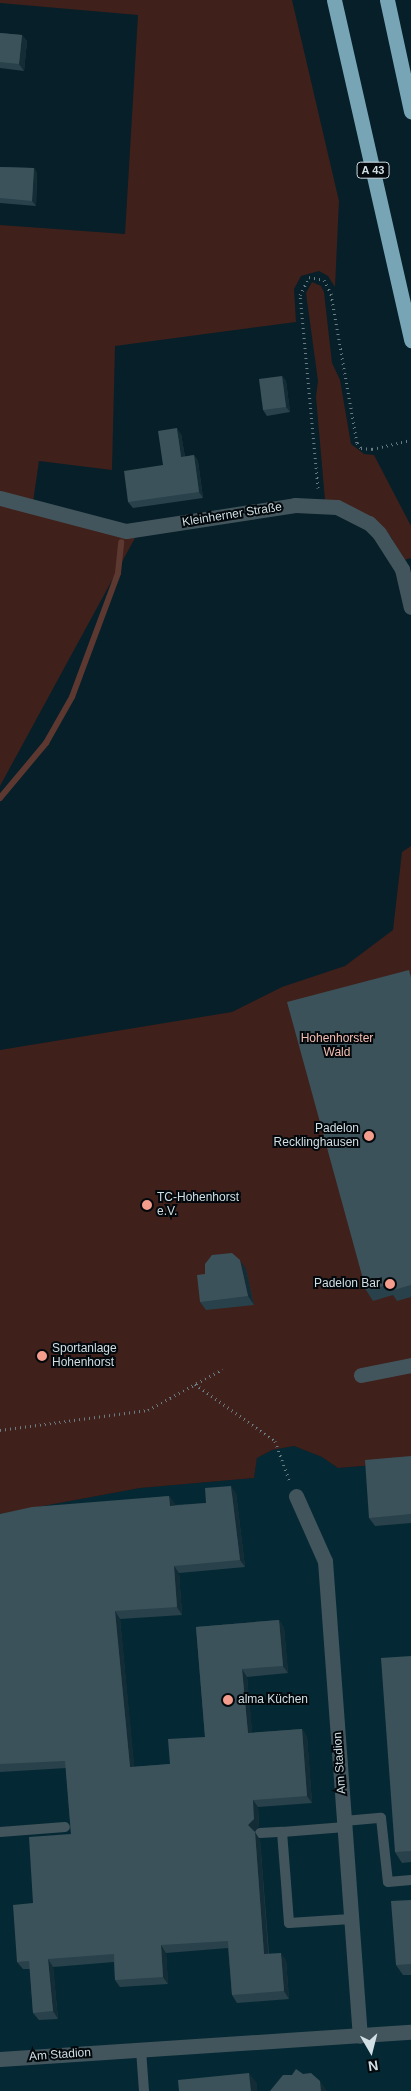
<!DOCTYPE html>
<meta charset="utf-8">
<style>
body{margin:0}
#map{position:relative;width:411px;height:2091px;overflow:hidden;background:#061f28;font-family:Arial,sans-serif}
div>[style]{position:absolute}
.built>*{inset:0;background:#052934}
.green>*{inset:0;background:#3f201b}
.stream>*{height:6px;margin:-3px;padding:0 3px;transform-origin:3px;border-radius:3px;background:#5d3831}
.path>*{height:3px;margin-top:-1.5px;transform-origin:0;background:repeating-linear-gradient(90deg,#6a7d85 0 1px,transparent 0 5px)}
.lane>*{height:10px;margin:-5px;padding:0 5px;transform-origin:5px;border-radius:5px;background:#43555c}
.street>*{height:15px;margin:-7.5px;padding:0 7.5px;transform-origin:7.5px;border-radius:7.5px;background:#43555c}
.highway>*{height:15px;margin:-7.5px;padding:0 7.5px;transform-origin:7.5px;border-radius:7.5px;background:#77a5b6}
.wall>*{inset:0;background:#29414a}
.shaded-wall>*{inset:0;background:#132c35}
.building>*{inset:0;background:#3b525a}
.dots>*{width:14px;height:14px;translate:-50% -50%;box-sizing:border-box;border:2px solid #02080b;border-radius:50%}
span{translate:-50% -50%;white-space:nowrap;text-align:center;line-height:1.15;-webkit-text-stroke:4px #02080b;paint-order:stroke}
.shield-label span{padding:1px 4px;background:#02080b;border:1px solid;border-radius:4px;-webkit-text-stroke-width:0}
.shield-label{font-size:11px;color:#d1dfe5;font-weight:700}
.street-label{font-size:12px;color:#d1dfe5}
.park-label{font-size:12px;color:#f6bdb2}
.poi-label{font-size:12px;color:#d1dfe5}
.right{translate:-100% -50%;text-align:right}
.left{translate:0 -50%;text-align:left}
.north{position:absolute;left:346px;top:2026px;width:50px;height:50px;-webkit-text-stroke:4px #02080b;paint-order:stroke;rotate:172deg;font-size:14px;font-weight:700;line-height:20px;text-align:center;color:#d1dfe5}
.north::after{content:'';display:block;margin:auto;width:18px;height:22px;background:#d1dfe5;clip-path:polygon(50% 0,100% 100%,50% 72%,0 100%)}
</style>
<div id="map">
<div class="built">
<i style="clip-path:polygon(294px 1446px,322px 1457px,338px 1468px,411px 1462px,411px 2091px,0 2091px,0 1514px,140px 1488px,254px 1478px,257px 1458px,272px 1450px)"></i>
</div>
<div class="green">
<i style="clip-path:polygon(0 0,292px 0,339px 201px,335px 287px,328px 276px,319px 271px,301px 276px,294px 289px,296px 322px,115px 346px,112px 470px,39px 461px,33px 502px,0 493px,0 225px,125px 234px,138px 15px,0 3px)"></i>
<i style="clip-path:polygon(312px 282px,321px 286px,324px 292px,332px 363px,340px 380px,351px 444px,364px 454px,374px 455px,411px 526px,411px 558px,404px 560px,391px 537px,373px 520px,325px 500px,316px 397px,318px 381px,306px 293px)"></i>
<i style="clip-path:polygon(0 505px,135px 538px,0 786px)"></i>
<i style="clip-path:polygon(411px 846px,411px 1462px,338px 1468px,322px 1457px,294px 1446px,272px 1450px,257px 1458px,254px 1478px,140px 1488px,0 1514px,0 1050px,232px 1012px,282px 987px,345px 966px,393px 930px,402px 852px)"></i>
</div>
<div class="stream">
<i style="left:0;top:798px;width:72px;rotate:-50.1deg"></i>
<i style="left:46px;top:743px;width:53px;rotate:-60.5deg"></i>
<i style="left:72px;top:697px;width:132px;rotate:-69.6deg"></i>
<i style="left:118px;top:573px;width:31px;rotate:-84deg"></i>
</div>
<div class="path">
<i style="left:318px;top:488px;width:194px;rotate:-95.3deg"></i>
<i style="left:300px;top:295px;width:20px;rotate:-63deg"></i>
<i style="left:309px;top:277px;width:15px;rotate:11deg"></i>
<i style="left:324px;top:280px;width:16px;rotate:63deg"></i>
<i style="left:331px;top:294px;width:151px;rotate:80.1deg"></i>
<i style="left:357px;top:443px;width:6px;rotate:51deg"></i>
<i style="left:361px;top:448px;width:11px;rotate:5deg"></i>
<i style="left:372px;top:449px;width:40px;rotate:-13deg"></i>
<i style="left:195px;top:1384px;width:98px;rotate:35.5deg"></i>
<i style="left:275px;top:1441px;width:44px;rotate:69.9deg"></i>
<i style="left:0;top:1430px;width:149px;rotate:-7.7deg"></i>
<i style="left:148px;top:1410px;width:85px;rotate:-28.7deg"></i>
</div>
<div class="lane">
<i style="left:344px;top:1821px;width:37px;rotate:-5deg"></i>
<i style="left:381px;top:1818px;width:64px;rotate:83.8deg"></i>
<i style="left:388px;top:1882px;width:23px;rotate:-5deg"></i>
<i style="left:345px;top:1827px;width:63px;rotate:175.5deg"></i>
<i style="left:282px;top:1832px;width:51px;rotate:85.5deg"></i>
<i style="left:286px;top:1883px;width:40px;rotate:85.7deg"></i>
<i style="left:289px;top:1923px;width:62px;rotate:-3.7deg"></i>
<i style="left:0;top:1832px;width:65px;rotate:-4.4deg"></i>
<i style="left:260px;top:1833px;width:22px;rotate:-3deg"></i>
<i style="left:141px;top:2050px;width:41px;rotate:85.8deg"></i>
</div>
<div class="street">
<i style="left:0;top:498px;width:130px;rotate:14.7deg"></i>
<i style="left:126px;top:531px;width:171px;rotate:-8.7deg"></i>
<i style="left:295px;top:505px;width:42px;rotate:2.7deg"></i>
<i style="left:337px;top:507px;width:36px;rotate:27deg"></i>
<i style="left:369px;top:523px;width:14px;rotate:45deg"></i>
<i style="left:379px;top:533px;width:43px;rotate:57.4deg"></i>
<i style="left:402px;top:569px;width:39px;rotate:77deg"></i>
<i style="left:361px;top:1375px;width:51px;rotate:-11.3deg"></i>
<i style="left:296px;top:1496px;width:71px;rotate:66deg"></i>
<i style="left:325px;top:1561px;width:476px;rotate:85.8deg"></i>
<i style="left:0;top:2059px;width:412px;rotate:-3.8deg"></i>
</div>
<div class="highway">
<i style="left:334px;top:0;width:349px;rotate:77.2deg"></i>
<i style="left:387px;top:0;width:114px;rotate:77.8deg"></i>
</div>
<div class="wall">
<i style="clip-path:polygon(0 33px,22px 35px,27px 41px,24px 71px,0 68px)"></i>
<i style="clip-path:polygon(0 167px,34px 168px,37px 173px,36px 206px,0 203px)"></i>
<i style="clip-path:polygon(282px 376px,286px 381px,290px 412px,267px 416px,263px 410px)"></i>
<i style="clip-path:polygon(181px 434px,185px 457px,194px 455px,198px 461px,203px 498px,133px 508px,128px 502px,163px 465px)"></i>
<i style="clip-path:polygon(411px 973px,411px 1297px,397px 1301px,393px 1295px,373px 1301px,366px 1290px)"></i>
<i style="clip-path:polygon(246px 1269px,254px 1305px,206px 1310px,200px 1302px)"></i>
<i style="clip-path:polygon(411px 1456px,411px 1523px,375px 1526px,369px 1518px)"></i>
<i style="clip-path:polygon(236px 1493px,245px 1567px,179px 1573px,182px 1615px,120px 1619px,134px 1767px,170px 1764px,205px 1737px,196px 1627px,279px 1620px,284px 1628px,288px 1673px,247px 1677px,252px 1733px,302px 1729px,307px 1737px,312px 1803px,258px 1807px,259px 1826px,254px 1832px,260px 1840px,269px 1954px,286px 1960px,289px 1999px,237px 2003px,232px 1995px,228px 1948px,166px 1953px,168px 1984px,120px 1987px,115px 1980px,114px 1962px,53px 1967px,58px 2019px,39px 2020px,33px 2013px,30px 1969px,23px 1969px,17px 1962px,33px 1903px,71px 1834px,66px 1768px,0 1772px,0 1514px,169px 1496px,175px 1504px,175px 1505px,206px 1503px)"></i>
<i style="clip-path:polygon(411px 1656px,411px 1862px,402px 1863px,395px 1852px)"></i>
<i style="clip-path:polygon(411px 1900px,411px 1975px,403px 1975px,396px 1965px)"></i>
</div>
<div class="shaded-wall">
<i style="clip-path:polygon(22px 35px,27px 41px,24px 71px,19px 64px)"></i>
<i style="clip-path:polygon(34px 168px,37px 173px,36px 206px,32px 201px)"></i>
<i style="clip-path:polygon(282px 376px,286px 381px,290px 412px,286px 407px)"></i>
<i style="clip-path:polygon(177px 428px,181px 434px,186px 463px,181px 457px)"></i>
<i style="clip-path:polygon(194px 455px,198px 461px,203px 498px,199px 492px)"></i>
<i style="clip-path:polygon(240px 1260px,246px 1269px,254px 1305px,248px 1296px)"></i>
<i style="clip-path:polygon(231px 1486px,236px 1493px,245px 1567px,240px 1560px)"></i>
<i style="clip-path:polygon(169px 1496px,175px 1504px,175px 1513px,170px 1506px)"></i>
<i style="clip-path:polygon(174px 1566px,179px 1573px,182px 1615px,177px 1607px)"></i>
<i style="clip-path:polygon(115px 1611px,120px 1619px,135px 1774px,130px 1767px)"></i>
<i style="clip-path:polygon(279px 1620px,284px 1628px,288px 1673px,283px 1666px)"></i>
<i style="clip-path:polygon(242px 1669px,247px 1677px,253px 1741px,248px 1733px)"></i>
<i style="clip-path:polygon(302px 1729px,307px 1737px,312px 1803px,307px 1796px)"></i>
<i style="clip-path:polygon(253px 1800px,258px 1807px,259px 1826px,253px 1833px,248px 1825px)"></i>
<i style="clip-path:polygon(255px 1832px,260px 1840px,269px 1962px,264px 1954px)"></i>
<i style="clip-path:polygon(161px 1945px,166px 1953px,168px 1984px,163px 1977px)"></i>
<i style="clip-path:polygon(281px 1953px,286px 1960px,289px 1999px,284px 1991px)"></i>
<i style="clip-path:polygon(48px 1959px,53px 1967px,58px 2019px,53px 2011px)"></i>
<i style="clip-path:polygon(249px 2073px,257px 2083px,257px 2091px,251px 2091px)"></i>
<i style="clip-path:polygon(320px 2081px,327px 2091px,321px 2091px)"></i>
</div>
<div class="building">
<i style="clip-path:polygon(0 33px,22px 35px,19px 64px,0 62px)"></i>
<i style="clip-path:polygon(0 167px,34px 168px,32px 201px,0 198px)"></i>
<i style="clip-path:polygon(282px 376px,286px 407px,263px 410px,259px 379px)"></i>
<i style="clip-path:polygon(177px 428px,181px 457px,194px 455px,199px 492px,128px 502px,124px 471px,163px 465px,158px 431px)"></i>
<i style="clip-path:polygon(409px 970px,411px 978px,411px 1285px,390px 1291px,388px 1285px,366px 1290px,287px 1002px)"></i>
<i style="clip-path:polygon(232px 1253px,240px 1260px,248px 1296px,200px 1302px,197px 1275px,205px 1274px,205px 1264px,212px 1255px)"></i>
<i style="clip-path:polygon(411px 1456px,411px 1514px,369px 1518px,365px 1460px)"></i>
<i style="clip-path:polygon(231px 1486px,240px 1560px,174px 1566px,177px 1607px,115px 1611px,130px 1767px,170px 1764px,168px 1739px,205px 1737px,196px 1627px,279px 1620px,283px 1666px,242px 1669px,248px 1733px,302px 1729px,307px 1796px,253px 1800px,254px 1819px,248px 1825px,255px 1832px,264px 1954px,281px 1953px,284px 1991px,232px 1995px,228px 1941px,161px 1945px,163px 1977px,115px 1980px,114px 1954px,48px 1959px,53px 2011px,33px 2013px,29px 1961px,17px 1962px,13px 1905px,33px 1903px,29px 1837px,71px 1834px,65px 1761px,0 1764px,0 1514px,32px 1507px,169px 1496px,170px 1506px,206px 1503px,205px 1488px)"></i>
<i style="clip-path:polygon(411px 1656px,411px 1851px,395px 1852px,381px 1658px)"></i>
<i style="clip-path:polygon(411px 1900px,411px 1964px,396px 1965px,391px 1901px)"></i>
<i style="clip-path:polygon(296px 2069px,303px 2074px,311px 2073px,320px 2081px,321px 2091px,270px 2091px,283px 2075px,292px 2075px)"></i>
<i style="clip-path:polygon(249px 2073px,251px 2091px,179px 2091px,178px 2080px)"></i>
</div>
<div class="dots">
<i style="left:369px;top:1136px;background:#f59d8d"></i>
<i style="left:147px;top:1205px;background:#f59d8d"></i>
<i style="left:390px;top:1284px;background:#f59d8d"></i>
<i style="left:42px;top:1356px;background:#f59d8d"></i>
<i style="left:228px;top:1700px;background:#f59d8d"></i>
</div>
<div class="shield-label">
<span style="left:373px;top:170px">A 43</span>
</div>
<div class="street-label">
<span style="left:232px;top:515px;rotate:-9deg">Kleinherner Straße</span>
<span style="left:340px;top:1763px;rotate:-94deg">Am Stadion</span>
<span style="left:60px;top:2055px;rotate:-4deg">Am Stadion</span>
</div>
<div class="park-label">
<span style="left:337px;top:1046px">Hohenhorster<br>Wald</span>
</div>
<div class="poi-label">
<span class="right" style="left:359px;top:1136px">Padelon<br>Recklinghausen</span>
<span class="left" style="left:157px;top:1205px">TC-Hohenhorst<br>e.V.</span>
<span class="right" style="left:380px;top:1284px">Padelon Bar</span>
<span class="left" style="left:52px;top:1356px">Sportanlage<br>Hohenhorst</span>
<span class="left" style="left:238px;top:1700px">alma Küchen</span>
</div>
<div class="north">N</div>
</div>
